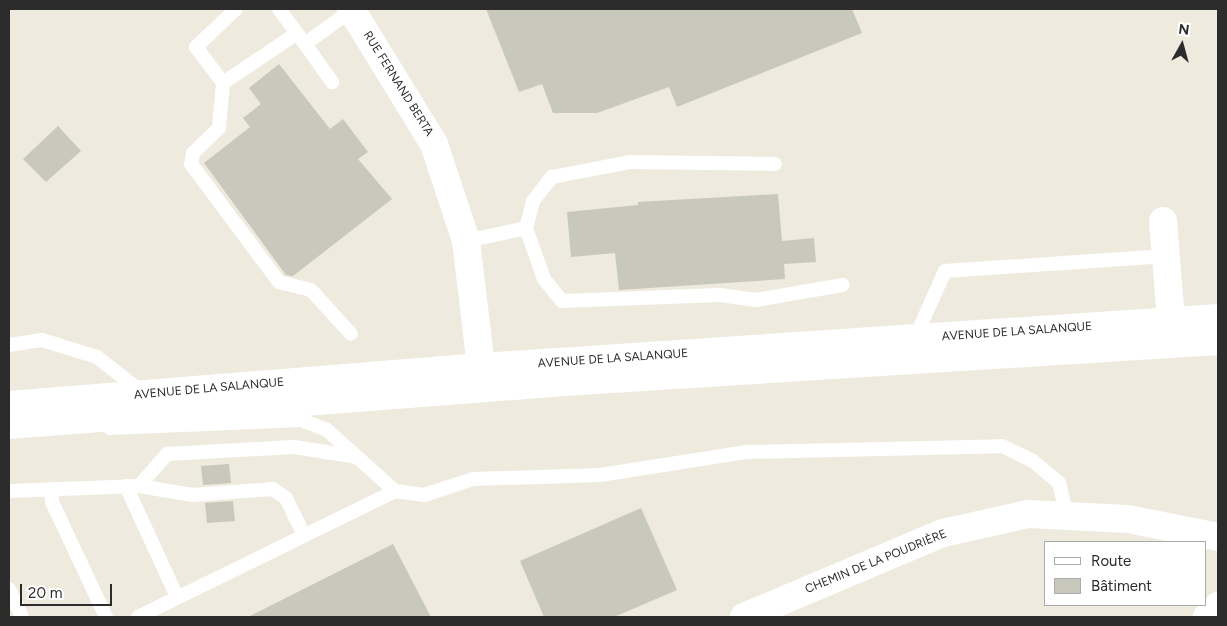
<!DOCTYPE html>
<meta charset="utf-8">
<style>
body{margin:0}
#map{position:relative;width:1227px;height:626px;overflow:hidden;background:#eeeadd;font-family:Figtree,sans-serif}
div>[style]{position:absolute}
.building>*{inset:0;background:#c9c8bc}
.service>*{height:14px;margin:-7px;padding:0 7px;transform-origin:7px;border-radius:7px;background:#fff}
.minor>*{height:28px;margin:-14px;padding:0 14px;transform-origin:14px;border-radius:14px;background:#fff}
.secondary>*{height:28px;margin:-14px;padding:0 14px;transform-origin:14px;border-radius:14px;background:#fff}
span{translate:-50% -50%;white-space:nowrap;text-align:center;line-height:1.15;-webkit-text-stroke:5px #fff;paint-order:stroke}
.street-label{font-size:12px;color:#2c2c2c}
.frame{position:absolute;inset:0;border:10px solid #2c2c2c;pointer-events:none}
.legend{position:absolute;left:1044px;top:541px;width:162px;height:65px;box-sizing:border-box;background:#fff;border:1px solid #ababab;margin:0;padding:6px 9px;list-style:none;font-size:15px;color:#2c2c2c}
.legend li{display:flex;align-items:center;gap:10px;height:25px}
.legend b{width:25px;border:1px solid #ababab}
.north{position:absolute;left:1157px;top:20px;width:50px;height:50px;-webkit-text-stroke:4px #fff;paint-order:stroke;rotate:7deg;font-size:14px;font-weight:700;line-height:20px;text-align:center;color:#2c2c2c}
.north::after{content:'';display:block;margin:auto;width:18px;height:22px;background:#2c2c2c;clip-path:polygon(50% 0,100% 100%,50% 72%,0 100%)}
.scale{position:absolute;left:20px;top:584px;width:92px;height:22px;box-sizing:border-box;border:2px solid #2c2c2c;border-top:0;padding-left:6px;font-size:15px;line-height:18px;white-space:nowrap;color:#2c2c2c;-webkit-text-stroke:4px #fff;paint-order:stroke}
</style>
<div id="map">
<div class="building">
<i style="clip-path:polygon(486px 9px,852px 9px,862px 33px,677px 107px,669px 87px,597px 113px,553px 113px,542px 84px,519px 92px)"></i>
<i style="clip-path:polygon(279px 64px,330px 129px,343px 119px,368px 152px,358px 159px,392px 199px,293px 276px,286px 275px,204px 163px,250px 127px,243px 118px,261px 104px,249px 88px)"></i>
<i style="clip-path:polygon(58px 126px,81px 151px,46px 182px,23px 159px)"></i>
<i style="clip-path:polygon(778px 194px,782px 241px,814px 238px,816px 262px,784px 264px,785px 279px,619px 290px,615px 253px,571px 257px,567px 212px,638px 205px,638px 202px)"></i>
<i style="clip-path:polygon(229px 464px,231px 483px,203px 485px,201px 466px)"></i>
<i style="clip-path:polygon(233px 501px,235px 521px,207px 523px,205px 503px)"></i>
<i style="clip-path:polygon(641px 508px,677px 590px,614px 617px,544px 617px,520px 561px)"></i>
<i style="clip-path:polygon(393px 544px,431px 617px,248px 617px)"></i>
</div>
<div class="service">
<i style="left:236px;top:9px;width:55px;rotate:136.5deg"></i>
<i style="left:196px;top:47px;width:45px;rotate:53.1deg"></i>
<i style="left:223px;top:83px;width:45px;rotate:95.1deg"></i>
<i style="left:219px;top:128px;width:36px;rotate:136deg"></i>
<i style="left:193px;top:153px;width:11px;rotate:100deg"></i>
<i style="left:191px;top:164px;width:147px;rotate:53.3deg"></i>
<i style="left:279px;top:282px;width:33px;rotate:14deg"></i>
<i style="left:311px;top:290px;width:59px;rotate:47.7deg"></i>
<i style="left:279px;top:9px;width:44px;rotate:53.4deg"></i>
<i style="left:305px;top:44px;width:58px;rotate:-35.9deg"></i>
<i style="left:305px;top:44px;width:47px;rotate:54.6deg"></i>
<i style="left:223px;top:83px;width:89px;rotate:-34deg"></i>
<i style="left:526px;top:228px;width:54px;rotate:70.6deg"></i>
<i style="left:544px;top:279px;width:28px;rotate:51deg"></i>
<i style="left:562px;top:301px;width:158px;rotate:-2.2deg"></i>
<i style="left:720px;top:295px;width:36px;rotate:8deg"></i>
<i style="left:756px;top:300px;width:88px;rotate:-9.8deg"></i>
<i style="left:466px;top:241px;width:61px;rotate:-12.2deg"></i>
<i style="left:526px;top:228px;width:28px;rotate:-75deg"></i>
<i style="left:533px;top:201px;width:31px;rotate:-52deg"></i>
<i style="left:552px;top:177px;width:79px;rotate:-10.9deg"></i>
<i style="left:630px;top:162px;width:145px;rotate:0.8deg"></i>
<i style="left:915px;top:338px;width:73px;rotate:-65.9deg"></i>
<i style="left:945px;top:271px;width:222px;rotate:-3.9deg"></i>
<i style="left:9px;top:345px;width:33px;rotate:-9deg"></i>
<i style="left:42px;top:340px;width:58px;rotate:17.2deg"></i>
<i style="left:97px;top:357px;width:58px;rotate:38deg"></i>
<i style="left:110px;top:428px;width:191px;rotate:-2.4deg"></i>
<i style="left:301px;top:420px;width:28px;rotate:21deg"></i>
<i style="left:327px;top:430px;width:91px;rotate:41.9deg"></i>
<i style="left:395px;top:491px;width:29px;rotate:8deg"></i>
<i style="left:424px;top:495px;width:52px;rotate:-18.1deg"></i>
<i style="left:473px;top:479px;width:127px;rotate:-1.8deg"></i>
<i style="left:600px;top:475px;width:149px;rotate:-8.9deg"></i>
<i style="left:747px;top:452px;width:255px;rotate:-1.3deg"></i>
<i style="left:1002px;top:446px;width:34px;rotate:26deg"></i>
<i style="left:1033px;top:461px;width:34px;rotate:40deg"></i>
<i style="left:1059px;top:483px;width:32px;rotate:76deg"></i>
<i style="left:126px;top:486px;width:122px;rotate:65.3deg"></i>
<i style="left:139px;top:486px;width:54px;rotate:9.6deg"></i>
<i style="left:192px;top:495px;width:81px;rotate:-4.2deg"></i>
<i style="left:273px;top:489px;width:16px;rotate:35deg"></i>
<i style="left:286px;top:498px;width:41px;rotate:64.1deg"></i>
<i style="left:51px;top:489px;width:13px;rotate:86deg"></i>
<i style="left:52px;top:502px;width:127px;rotate:64.8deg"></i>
<i style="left:9px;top:491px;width:130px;rotate:-2.2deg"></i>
<i style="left:139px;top:486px;width:43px;rotate:-48.8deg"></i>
<i style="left:167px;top:454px;width:127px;rotate:-3.2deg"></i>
<i style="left:294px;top:447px;width:64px;rotate:9deg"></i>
<i style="left:9px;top:589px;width:31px;rotate:65deg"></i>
<i style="left:138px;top:617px;width:286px;rotate:-26.1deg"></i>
</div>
<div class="minor">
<i style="left:351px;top:9px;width:158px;rotate:58.4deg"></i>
<i style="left:434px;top:144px;width:102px;rotate:71.7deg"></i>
<i style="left:466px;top:241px;width:127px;rotate:83.2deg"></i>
<i style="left:1163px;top:221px;width:100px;rotate:85.4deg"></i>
<i style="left:744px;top:617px;width:216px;rotate:-22.9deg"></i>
<i style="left:943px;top:533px;width:87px;rotate:-12.6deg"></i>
<i style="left:1028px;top:514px;width:100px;rotate:2.9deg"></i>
<i style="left:1128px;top:519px;width:92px;rotate:11.3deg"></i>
<i style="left:1207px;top:617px;width:16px;rotate:-45deg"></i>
</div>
<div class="secondary">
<i style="left:9px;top:405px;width:474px;rotate:-4.6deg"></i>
<i style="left:481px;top:367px;width:739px;rotate:-3.8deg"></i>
<i style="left:9px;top:425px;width:557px;rotate:-4.43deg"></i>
<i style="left:564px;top:382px;width:655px;rotate:-3.59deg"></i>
</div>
<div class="street-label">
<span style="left:398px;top:84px;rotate:58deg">RUE FERNAND BERTA</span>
<span style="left:1017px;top:332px;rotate:-4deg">AVENUE DE LA SALANQUE</span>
<span style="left:613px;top:359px;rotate:-4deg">AVENUE DE LA SALANQUE</span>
<span style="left:209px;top:389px;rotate:-5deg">AVENUE DE LA SALANQUE</span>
<span style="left:876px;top:562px;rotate:-22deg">CHEMIN DE LA POUDRIÈRE</span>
</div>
<div class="frame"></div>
<ul class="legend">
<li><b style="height:6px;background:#fff"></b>Route</li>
<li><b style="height:14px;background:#c9c8bc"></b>Bâtiment</li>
</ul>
<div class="north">N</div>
<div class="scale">20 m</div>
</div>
